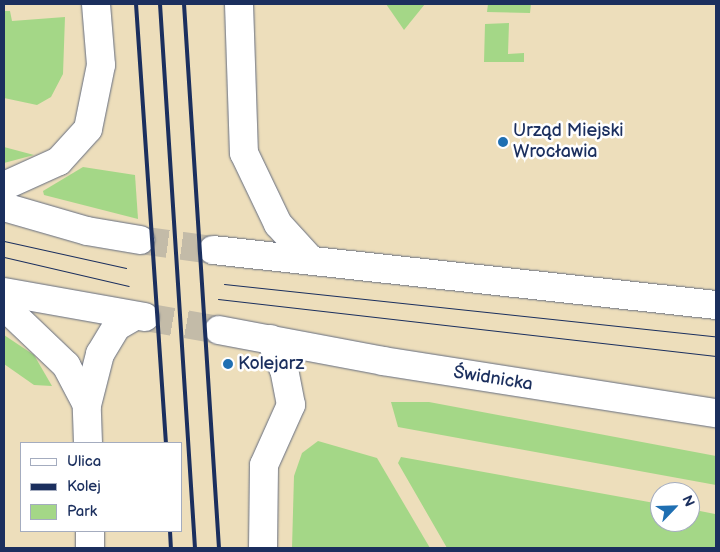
<!DOCTYPE html>
<meta charset="utf-8">
<style>
body{margin:0}
#map{position:relative;width:720px;height:552px;overflow:hidden;background:#eddebb;font-family:"Balsamiq Sans",sans-serif}
div>[style]{position:absolute}
.green>*{inset:0;background:#a4d787}
.major-tunnel>*{height:28px;margin-top:-14px;transform-origin:0;background:repeating-linear-gradient(90deg,#c3bba8 0 28px,transparent 0 42px)}
.roads{filter:drop-shadow(0 0 1px #646c7f) drop-shadow(0 0 1px #646c7f)}
.minor>*{height:28px;margin:-14px;padding:0 14px;transform-origin:14px;border-radius:14px;background:#fff}
.major>*{height:28px;margin:-14px;padding:0 14px;transform-origin:14px;border-radius:14px;background:#fff}
.tram>*{height:1px;margin:-0.5px;padding:0 0.5px;transform-origin:0.5px;border-radius:0.5px;background:#1b2f5e}
.rail>*{height:4px;margin:-2px;padding:0 2px;transform-origin:2px;border-radius:2px;background:#1b2f5e}
.dots>*{width:14px;height:14px;translate:-50% -50%;box-sizing:border-box;border:2px solid #fff;border-radius:50%}
span{translate:-50% -50%;white-space:nowrap;text-align:center;line-height:1.15;-webkit-text-stroke:5px #fff;paint-order:stroke}
.poi-label{font-size:18px;color:#1b2f5e}
.left{translate:0 -50%;text-align:left}
.street-label{font-size:18px;color:#1b2f5e}
.frame{position:absolute;inset:0;border:5px solid #1b2f5e;pointer-events:none}
.legend{position:absolute;left:20px;top:442px;width:162px;height:90px;box-sizing:border-box;background:#fff;border:1px solid #a4acbf;margin:0;padding:6px 9px;list-style:none;font-size:15px;color:#1b2f5e}
.legend li{display:flex;align-items:center;gap:10px;height:25px}
.legend b{width:25px;border:1px solid #a4acbf}
.north{position:absolute;left:650px;top:482px;width:50px;height:50px;box-sizing:border-box;background:#fff;border:1px solid #a4acbf;border-radius:50%;rotate:66deg;font-size:14px;font-weight:700;line-height:20px;text-align:center;color:#1b2f5e}
.north::after{content:'';display:block;margin:auto;width:18px;height:22px;background:#1f6fb2;clip-path:polygon(50% 0,100% 100%,50% 72%,0 100%)}
</style>
<div id="map">
<div class="green">
<i style="clip-path:polygon(386px 4px,425px 4px,404px 30px)"></i>
<i style="clip-path:polygon(488px 4px,531px 4px,530px 13px,487px 12px)"></i>
<i style="clip-path:polygon(4px 11px,10px 11px,12px 21px,65px 17px,63px 74px,51px 97px,37px 105px,4px 98px)"></i>
<i style="clip-path:polygon(509px 23px,508px 54px,524px 53px,524px 62px,484px 62px,485px 24px)"></i>
<i style="clip-path:polygon(4px 147px,34px 155px,4px 163px)"></i>
<i style="clip-path:polygon(83px 167px,135px 175px,138px 219px,44px 195px,43px 191px)"></i>
<i style="clip-path:polygon(4px 335px,34px 355px,52px 386px,34px 385px,4px 364px)"></i>
<i style="clip-path:polygon(391px 402px,429px 402px,716px 456px,716px 485px,398px 427px)"></i>
<i style="clip-path:polygon(318px 441px,377px 458px,430px 548px,292px 548px,294px 476px,302px 453px)"></i>
<i style="clip-path:polygon(401px 457px,660px 504px,660px 522px,690px 522px,690px 509px,715px 514px,716px 547px,447px 548px,398px 463px)"></i>
</div>
<div class="major-tunnel">
<i style="left:140px;top:240px;width:74px;rotate:7.8deg"></i>
<i style="left:145px;top:317px;width:75px;rotate:10deg"></i>
</div>
<div class="roads">
<div class="minor">
<i style="left:239px;top:4px;width:149px;rotate:88.1deg"></i>
<i style="left:244px;top:153px;width:79px;rotate:64.4deg"></i>
<i style="left:278px;top:224px;width:47px;rotate:47.6deg"></i>
<i style="left:4px;top:186px;width:60px;rotate:-24.4deg"></i>
<i style="left:59px;top:161px;width:43px;rotate:-47.8deg"></i>
<i style="left:88px;top:129px;width:65px;rotate:-78.5deg"></i>
<i style="left:101px;top:65px;width:61px;rotate:-94.7deg"></i>
<i style="left:4px;top:306px;width:86px;rotate:43.6deg"></i>
<i style="left:66px;top:365px;width:45px;rotate:62.3deg"></i>
<i style="left:88px;top:443px;width:38px;rotate:-92deg"></i>
<i style="left:87px;top:405px;width:53px;rotate:-75.7deg"></i>
<i style="left:100px;top:354px;width:31px;rotate:-59deg"></i>
<i style="left:116px;top:327px;width:22px;rotate:-30deg"></i>
<i style="left:90px;top:531px;width:17px;rotate:90deg"></i>
<i style="left:263px;top:548px;width:83px;rotate:-89.3deg"></i>
<i style="left:264px;top:465px;width:66px;rotate:-65.8deg"></i>
<i style="left:291px;top:405px;width:36px;rotate:-101deg"></i>
<i style="left:284px;top:370px;width:34px;rotate:-114deg"></i>
</div>
<div class="major">
<i style="left:4px;top:207px;width:86px;rotate:16.1deg"></i>
<i style="left:87px;top:231px;width:54px;rotate:9.6deg"></i>
<i style="left:213px;top:250px;width:506px;rotate:6.24deg"></i>
<i style="left:4px;top:292px;width:143px;rotate:10.1deg"></i>
<i style="left:219px;top:330px;width:167px;rotate:10.7deg"></i>
<i style="left:383px;top:361px;width:337px;rotate:8.9deg"></i>
</div>
</div>
<div class="tram">
<i style="left:4px;top:241px;width:125px;rotate:12.5deg"></i>
<i style="left:4px;top:257px;width:128px;rotate:13.1deg"></i>
<i style="left:224px;top:284px;width:495px;rotate:6.1deg"></i>
<i style="left:218px;top:299px;width:501px;rotate:6.53deg"></i>
</div>
<div class="rail">
<i style="left:136px;top:4px;width:440px;rotate:86.1deg"></i>
<i style="left:160px;top:4px;width:545px;rotate:86.32deg"></i>
<i style="left:184px;top:4px;width:545px;rotate:86.32deg"></i>
<i style="left:170px;top:531px;width:17px;rotate:87deg"></i>
</div>
<div class="dots">
<i style="left:503px;top:142px;background:#1f6fb2"></i>
<i style="left:228px;top:364px;background:#1f6fb2"></i>
</div>
<div class="poi-label">
<span class="left" style="left:513px;top:142px">Urząd Miejski<br>Wrocławia</span>
<span class="left" style="left:238px;top:364px">Kolejarz</span>
</div>
<div class="street-label">
<span style="left:493px;top:379px;rotate:9deg">Świdnicka</span>
</div>
<div class="frame"></div>
<ul class="legend">
<li><b style="height:6px;background:#fff"></b>Ulica</li>
<li><b style="height:6px;background:#1b2f5e"></b>Kolej</li>
<li><b style="height:14px;background:#a4d787"></b>Park</li>
</ul>
<div class="north">N</div>
</div>
